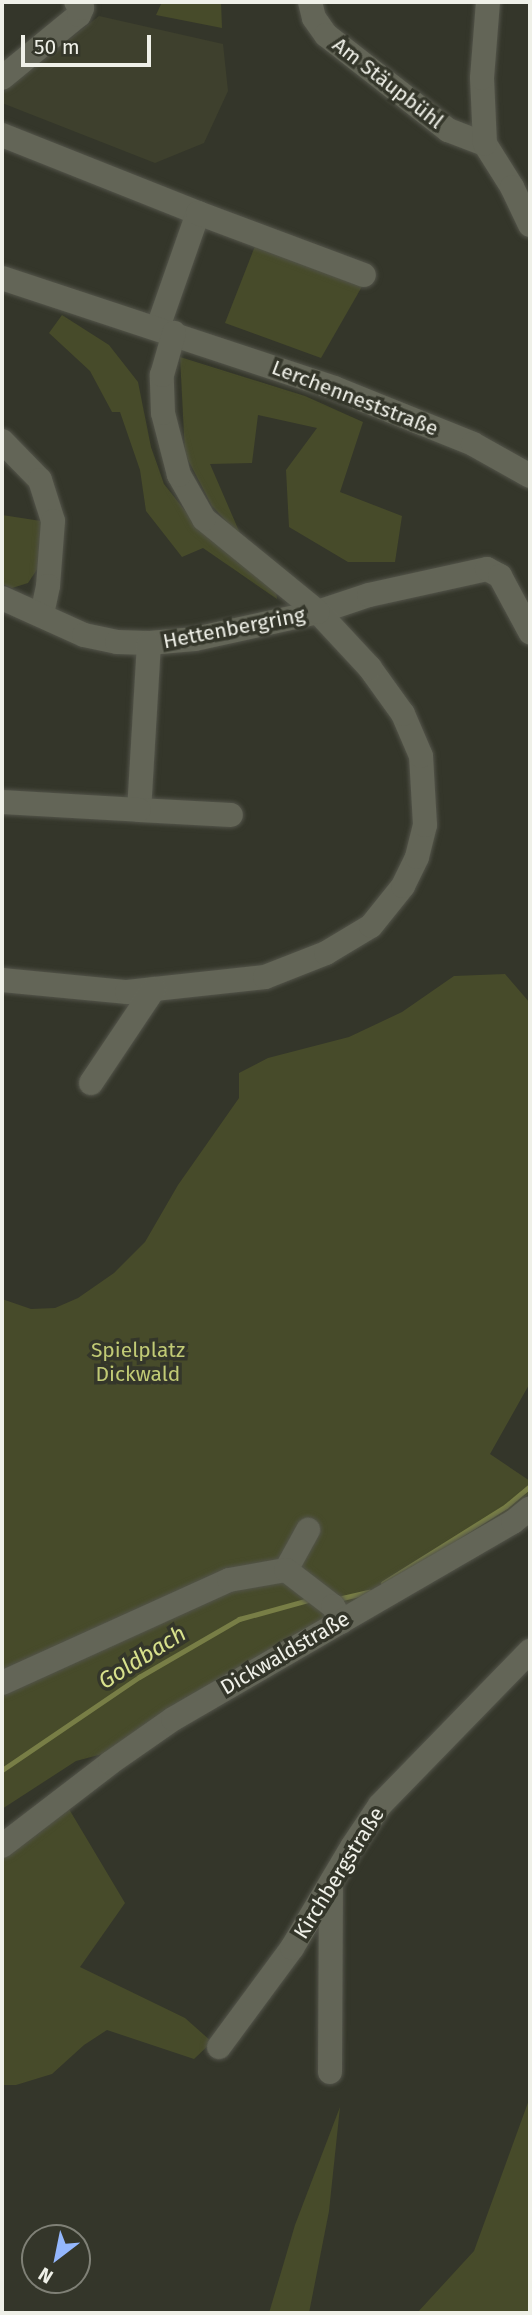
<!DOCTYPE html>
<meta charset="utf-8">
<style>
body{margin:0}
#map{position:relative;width:532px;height:2315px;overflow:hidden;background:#34362a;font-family:"Fira Sans",sans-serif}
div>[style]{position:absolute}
.built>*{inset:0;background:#3e402d}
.green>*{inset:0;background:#474b2a}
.stream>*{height:5px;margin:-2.5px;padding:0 2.5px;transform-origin:2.5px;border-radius:2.5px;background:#787e46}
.roads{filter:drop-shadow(0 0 2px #53544a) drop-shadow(0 0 2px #53544a)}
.minor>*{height:24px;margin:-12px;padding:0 12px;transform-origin:12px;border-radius:12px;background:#636557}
span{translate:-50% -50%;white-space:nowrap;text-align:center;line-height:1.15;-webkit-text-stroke:7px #34362a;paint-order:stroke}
.street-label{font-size:21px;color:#eff0e8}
.park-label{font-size:21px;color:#c1ca75}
.water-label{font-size:23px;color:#d8e18c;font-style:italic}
.frame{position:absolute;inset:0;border:4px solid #eff0e8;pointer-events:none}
.north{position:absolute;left:21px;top:2224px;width:70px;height:70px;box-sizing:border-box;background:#34362a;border:2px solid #7f8076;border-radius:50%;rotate:212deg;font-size:19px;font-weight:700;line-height:28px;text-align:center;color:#eff0e8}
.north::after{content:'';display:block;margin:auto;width:24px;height:32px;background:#94b7fd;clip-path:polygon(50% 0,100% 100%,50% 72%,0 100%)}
.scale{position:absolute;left:21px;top:35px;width:130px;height:32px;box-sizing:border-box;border:4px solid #eff0e8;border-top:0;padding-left:9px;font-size:21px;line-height:24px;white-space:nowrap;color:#eff0e8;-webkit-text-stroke:5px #34362a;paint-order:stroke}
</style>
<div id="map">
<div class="built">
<i style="clip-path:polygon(99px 16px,223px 44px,228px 91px,204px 143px,155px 163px,2px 103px,2px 93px)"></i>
</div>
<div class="green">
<i style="clip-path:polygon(162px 2px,221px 2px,222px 28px,156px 15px)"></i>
<i style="clip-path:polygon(257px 241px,364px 283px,321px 358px,225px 323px)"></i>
<i style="clip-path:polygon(62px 315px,109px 345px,138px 382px,151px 447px,164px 484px,194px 522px,276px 590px,277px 599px,203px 548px,182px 557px,146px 511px,140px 470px,120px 412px,112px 412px,90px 371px,49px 333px)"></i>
<i style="clip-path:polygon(180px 357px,305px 396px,363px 422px,340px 492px,402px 516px,395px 562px,348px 562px,289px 527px,286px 470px,317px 428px,258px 415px,252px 463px,210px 464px,242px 538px,212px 506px,185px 454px)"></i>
<i style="clip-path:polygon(2px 515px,41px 521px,40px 565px,28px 583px,12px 588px,2px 584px)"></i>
<i style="clip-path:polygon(505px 974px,530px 1003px,530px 1383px,490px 1454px,530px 1481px,530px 1493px,501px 1517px,110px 1752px,76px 1761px,2px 1809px,2px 1299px,31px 1309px,55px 1308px,78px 1298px,114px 1273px,145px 1242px,178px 1185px,239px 1098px,239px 1073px,268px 1058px,349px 1037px,402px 1012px,454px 976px)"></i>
<i style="clip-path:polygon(66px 1804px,125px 1903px,80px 1967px,185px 2018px,212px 2042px,194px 2059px,107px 2030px,84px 2045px,52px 2074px,16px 2085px,2px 2085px,2px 1852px)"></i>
<i style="clip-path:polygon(530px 2097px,530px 2313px,417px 2313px,474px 2251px)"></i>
<i style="clip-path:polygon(340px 2107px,329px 2211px,309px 2313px,269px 2313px,295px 2225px)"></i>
</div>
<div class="stream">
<i style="left:383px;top:1583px;width:145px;rotate:-32deg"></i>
<i style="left:506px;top:1506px;width:31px;rotate:-40deg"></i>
<i style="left:342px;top:1598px;width:28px;rotate:-13deg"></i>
<i style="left:2px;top:1770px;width:166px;rotate:-34.2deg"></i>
<i style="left:139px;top:1677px;width:116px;rotate:-30.1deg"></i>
<i style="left:239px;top:1619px;width:76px;rotate:-15.3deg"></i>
</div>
<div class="roads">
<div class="minor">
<i style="left:310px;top:2px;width:16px;rotate:76deg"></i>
<i style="left:314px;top:18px;width:21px;rotate:55deg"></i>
<i style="left:326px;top:35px;width:155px;rotate:37.9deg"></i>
<i style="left:448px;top:130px;width:40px;rotate:21deg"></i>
<i style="left:485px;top:144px;width:51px;rotate:57.9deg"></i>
<i style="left:512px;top:187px;width:42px;rotate:64.7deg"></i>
<i style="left:2px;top:78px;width:99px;rotate:-39.3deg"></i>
<i style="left:79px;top:15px;width:8px;rotate:-67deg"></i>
<i style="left:82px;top:8px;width:8px;rotate:-135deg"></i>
<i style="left:2px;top:135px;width:211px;rotate:21.7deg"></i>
<i style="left:198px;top:213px;width:121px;rotate:109.3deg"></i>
<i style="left:485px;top:144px;width:66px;rotate:-92.6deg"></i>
<i style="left:482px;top:78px;width:76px;rotate:-85.5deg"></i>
<i style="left:198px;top:213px;width:177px;rotate:20.5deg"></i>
<i style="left:2px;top:278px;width:350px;rotate:18.3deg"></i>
<i style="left:334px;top:388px;width:150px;rotate:21.9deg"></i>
<i style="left:473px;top:444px;width:65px;rotate:29.3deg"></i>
<i style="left:2px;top:441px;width:54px;rotate:45.7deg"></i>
<i style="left:40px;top:480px;width:43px;rotate:72.4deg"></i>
<i style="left:53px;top:521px;width:65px;rotate:94.4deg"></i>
<i style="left:48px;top:586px;width:30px;rotate:102deg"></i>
<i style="left:2px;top:598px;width:90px;rotate:24.3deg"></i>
<i style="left:84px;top:635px;width:34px;rotate:12deg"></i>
<i style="left:117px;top:642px;width:32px;rotate:2deg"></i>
<i style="left:149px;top:643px;width:46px;rotate:-5deg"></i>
<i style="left:195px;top:639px;width:126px;rotate:-12.4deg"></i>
<i style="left:318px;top:612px;width:54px;rotate:-18.4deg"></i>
<i style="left:369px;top:595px;width:121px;rotate:-12.4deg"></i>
<i style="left:487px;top:569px;width:15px;rotate:28deg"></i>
<i style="left:500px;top:576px;width:64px;rotate:61.8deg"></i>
<i style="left:149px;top:643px;width:167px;rotate:93.4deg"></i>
<i style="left:139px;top:810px;width:92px;rotate:3.1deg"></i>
<i style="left:2px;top:802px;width:137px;rotate:3.3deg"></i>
<i style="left:2px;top:980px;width:126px;rotate:5.5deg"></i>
<i style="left:127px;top:992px;width:139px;rotate:-6.2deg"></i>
<i style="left:265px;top:977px;width:66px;rotate:-21.5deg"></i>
<i style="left:326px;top:953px;width:52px;rotate:-31deg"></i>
<i style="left:371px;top:926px;width:51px;rotate:-51.3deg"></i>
<i style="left:403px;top:886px;width:32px;rotate:-64deg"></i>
<i style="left:417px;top:857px;width:33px;rotate:-76deg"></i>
<i style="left:425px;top:825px;width:69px;rotate:-93.3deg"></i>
<i style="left:421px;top:756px;width:46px;rotate:-113.2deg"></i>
<i style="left:403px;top:714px;width:57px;rotate:-125.7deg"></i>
<i style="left:370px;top:668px;width:76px;rotate:-132.9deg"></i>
<i style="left:318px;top:612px;width:147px;rotate:-140.8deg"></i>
<i style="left:204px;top:519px;width:51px;rotate:-119.6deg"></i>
<i style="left:179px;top:475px;width:64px;rotate:-104.5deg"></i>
<i style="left:163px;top:413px;width:38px;rotate:-92deg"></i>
<i style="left:162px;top:375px;width:44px;rotate:-74.1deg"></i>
<i style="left:91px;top:1083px;width:113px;rotate:-56.2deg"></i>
<i style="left:286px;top:1570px;width:46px;rotate:-61.2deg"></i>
<i style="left:2px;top:1683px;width:249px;rotate:-24.4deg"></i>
<i style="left:229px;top:1580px;width:58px;rotate:-10deg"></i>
<i style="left:286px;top:1570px;width:59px;rotate:37.5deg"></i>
<i style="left:333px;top:1606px;width:18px;rotate:61deg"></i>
<i style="left:2px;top:1846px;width:136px;rotate:-37.5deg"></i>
<i style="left:110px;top:1763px;width:77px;rotate:-34.9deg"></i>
<i style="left:173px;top:1719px;width:393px;rotate:-30.1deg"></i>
<i style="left:513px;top:1522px;width:22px;rotate:-39deg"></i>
<i style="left:219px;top:2047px;width:123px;rotate:-53.6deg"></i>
<i style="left:292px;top:1948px;width:117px;rotate:-59.3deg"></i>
<i style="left:352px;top:1847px;width:50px;rotate:-56.3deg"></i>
<i style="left:380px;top:1805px;width:215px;rotate:-45.8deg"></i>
<i style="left:330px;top:2072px;width:185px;rotate:-89.7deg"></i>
</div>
</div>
<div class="street-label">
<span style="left:388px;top:83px;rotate:38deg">Am Stäupbühl</span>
<span style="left:355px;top:398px;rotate:21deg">Lerchenneststraße</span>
<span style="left:234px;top:628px;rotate:-11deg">Hettenbergring</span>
<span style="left:285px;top:1653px;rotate:-30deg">Dickwaldstraße</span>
<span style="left:339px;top:1873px;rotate:-58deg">Kirchbergstraße</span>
</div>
<div class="park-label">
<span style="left:138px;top:1362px">Spielplatz<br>Dickwald</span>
</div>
<div class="water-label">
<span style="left:142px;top:1657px;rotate:-32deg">Goldbach</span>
</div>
<div class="frame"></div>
<div class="north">N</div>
<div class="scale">50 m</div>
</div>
